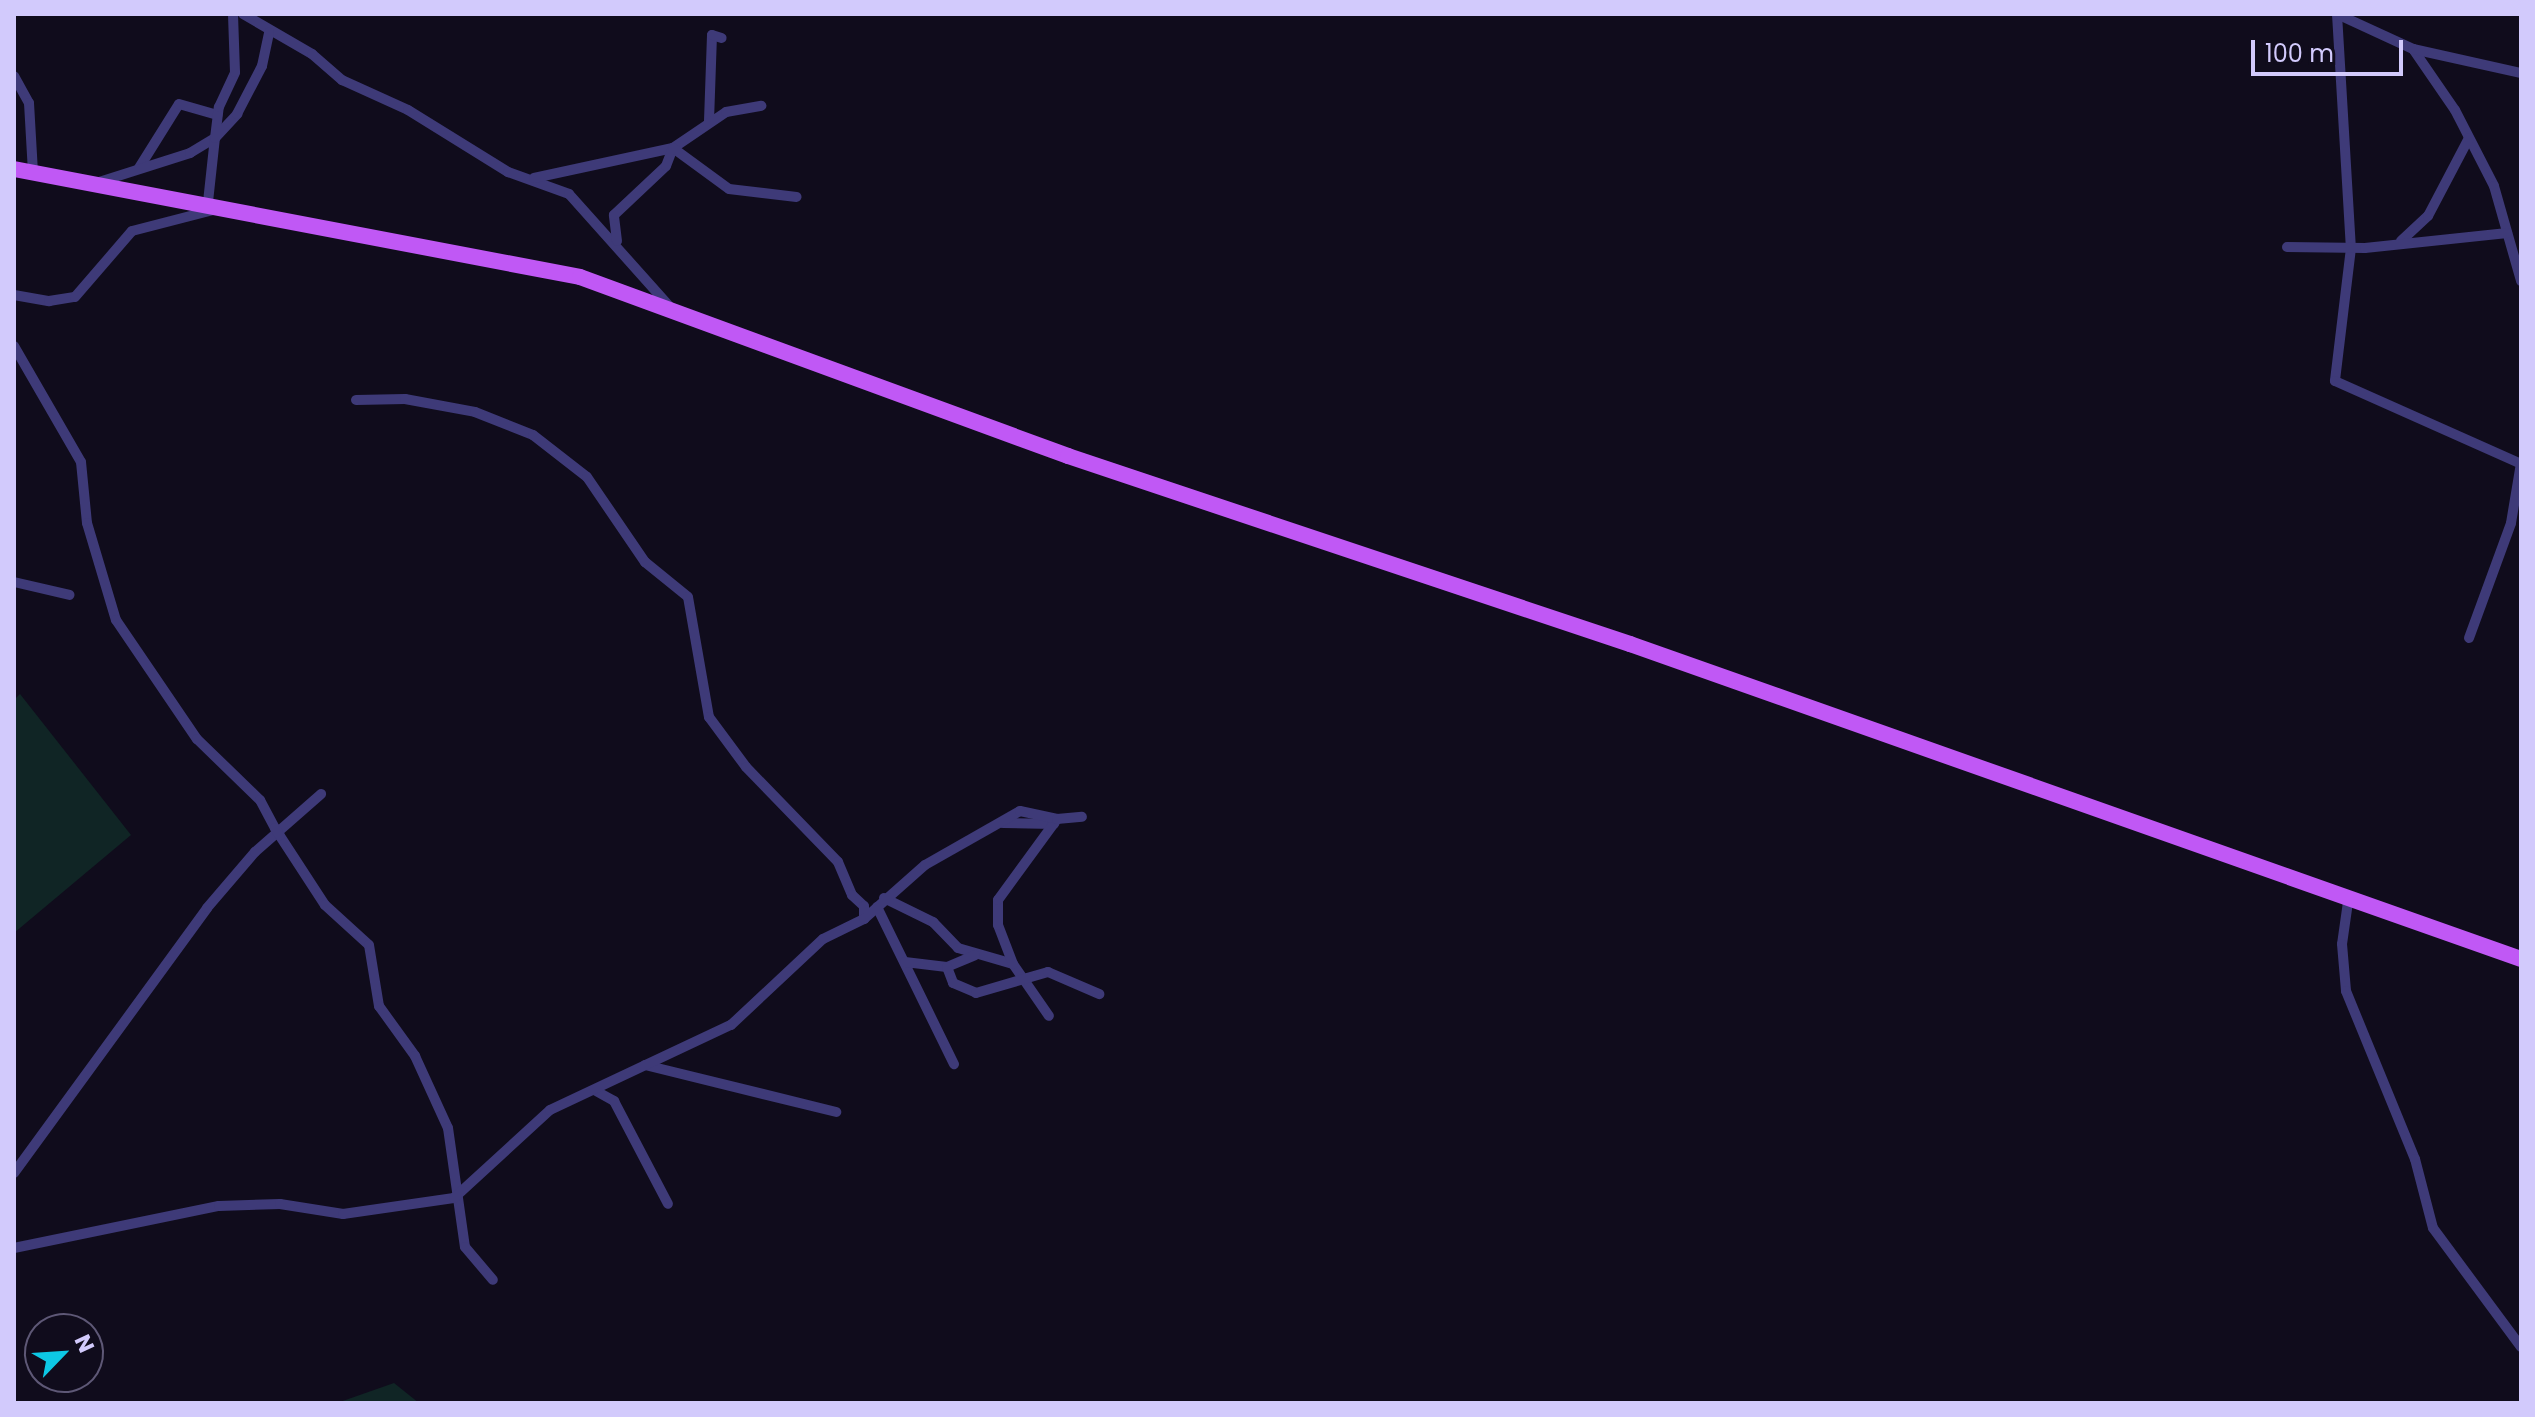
<!DOCTYPE html>
<style>
body{margin:0}
#map{position:relative;width:2535px;height:1417px;overflow:hidden;background:#100c1c;font-family:Poppins,sans-serif}
div>[style]{position:absolute}
.green>*{inset:0;background:#102525}
.street>*{height:10px;margin:-5px;padding:0 5px;transform-origin:5px;border-radius:5px;background:#3e3a78}
.primary>*{height:16px;margin:-8px;padding:0 8px;transform-origin:8px;border-radius:8px;background:#c058f5}
.street-bridge>*{height:10px;margin:-5px;padding:0 5px;transform-origin:5px;border-radius:5px;background:#3e3a78}
span{translate:-50% -50%;white-space:nowrap;text-align:center;line-height:1.15;-webkit-text-stroke:7px #100c1c;paint-order:stroke}
.frame{position:absolute;inset:0;border:16px solid #d2cafc;pointer-events:none}
.north{position:absolute;left:24px;top:1313px;width:80px;height:80px;box-sizing:border-box;background:#100c1c;border:2px solid #5e5876;border-radius:50%;rotate:65deg;font-size:22px;font-weight:700;line-height:32px;text-align:center;color:#d2cafc}
.north::after{content:'';display:block;margin:auto;width:28px;height:36px;background:#0dc8e5;clip-path:polygon(50% 0,100% 100%,50% 72%,0 100%)}
.scale{position:absolute;left:2251px;top:40px;width:152px;height:36px;box-sizing:border-box;border:4px solid #d2cafc;border-top:0;padding-left:10px;font-size:24px;line-height:28px;white-space:nowrap;color:#d2cafc;-webkit-text-stroke:6px #100c1c;paint-order:stroke}
</style>
<div id="map">
<div class="green">
<i style="clip-path:polygon(20px 694px,131px 835px,14px 933px,14px 700px)"></i>
<i style="clip-path:polygon(394px 1383px,419px 1403px,337px 1403px)"></i>
</div>
<div class="street">
<i style="left:243px;top:14px;width:80px;rotate:30.1deg"></i>
<i style="left:312px;top:54px;width:40px;rotate:41deg"></i>
<i style="left:342px;top:80px;width:72px;rotate:24.4deg"></i>
<i style="left:408px;top:110px;width:118px;rotate:31.8deg"></i>
<i style="left:508px;top:172px;width:65px;rotate:19.8deg"></i>
<i style="left:569px;top:194px;width:154px;rotate:48.2deg"></i>
<i style="left:2337px;top:14px;width:234px;rotate:86.6deg"></i>
<i style="left:2351px;top:248px;width:134px;rotate:96.9deg"></i>
<i style="left:2335px;top:381px;width:204px;rotate:24deg"></i>
<i style="left:2337px;top:14px;width:84px;rotate:24.7deg"></i>
<i style="left:2413px;top:49px;width:74px;rotate:55.5deg"></i>
<i style="left:2455px;top:110px;width:85px;rotate:62.8deg"></i>
<i style="left:2494px;top:186px;width:99px;rotate:74.1deg"></i>
<i style="left:2413px;top:49px;width:111px;rotate:12.5deg"></i>
<i style="left:14px;top:76px;width:31px;rotate:61deg"></i>
<i style="left:29px;top:103px;width:69px;rotate:86.7deg"></i>
<i style="left:709px;top:121px;width:86px;rotate:-88deg"></i>
<i style="left:712px;top:35px;width:10px;rotate:17deg"></i>
<i style="left:139px;top:168px;width:75px;rotate:-58deg"></i>
<i style="left:179px;top:104px;width:40px;rotate:16deg"></i>
<i style="left:534px;top:178px;width:142px;rotate:-12.2deg"></i>
<i style="left:673px;top:148px;width:64px;rotate:-34.2deg"></i>
<i style="left:726px;top:112px;width:36px;rotate:-10deg"></i>
<i style="left:96px;top:183px;width:99px;rotate:-17.7deg"></i>
<i style="left:190px;top:153px;width:29px;rotate:-31deg"></i>
<i style="left:215px;top:138px;width:31px;rotate:-83deg"></i>
<i style="left:219px;top:107px;width:38px;rotate:-65deg"></i>
<i style="left:235px;top:72px;width:58px;rotate:-92deg"></i>
<i style="left:208px;top:202px;width:64px;rotate:-83.8deg"></i>
<i style="left:215px;top:138px;width:33px;rotate:-47deg"></i>
<i style="left:237px;top:114px;width:54px;rotate:-62.5deg"></i>
<i style="left:262px;top:66px;width:34px;rotate:-78deg"></i>
<i style="left:617px;top:241px;width:26px;rotate:-97deg"></i>
<i style="left:614px;top:215px;width:71px;rotate:-43.3deg"></i>
<i style="left:666px;top:166px;width:19px;rotate:-69deg"></i>
<i style="left:673px;top:148px;width:69px;rotate:36.2deg"></i>
<i style="left:729px;top:189px;width:68px;rotate:6.7deg"></i>
<i style="left:2401px;top:241px;width:37px;rotate:-43deg"></i>
<i style="left:2428px;top:216px;width:88px;rotate:-62.3deg"></i>
<i style="left:2287px;top:247px;width:78px;rotate:0.7deg"></i>
<i style="left:2365px;top:248px;width:143px;rotate:-6deg"></i>
<i style="left:14px;top:295px;width:36px;rotate:10deg"></i>
<i style="left:49px;top:301px;width:26px;rotate:-9deg"></i>
<i style="left:75px;top:297px;width:87px;rotate:-49.2deg"></i>
<i style="left:132px;top:231px;width:84px;rotate:-14.5deg"></i>
<i style="left:14px;top:346px;width:134px;rotate:60deg"></i>
<i style="left:81px;top:462px;width:61px;rotate:84.4deg"></i>
<i style="left:87px;top:523px;width:101px;rotate:73.4deg"></i>
<i style="left:116px;top:620px;width:144px;rotate:55.8deg"></i>
<i style="left:197px;top:739px;width:88px;rotate:44.1deg"></i>
<i style="left:260px;top:800px;width:32px;rotate:62deg"></i>
<i style="left:356px;top:400px;width:49px;rotate:-1.2deg"></i>
<i style="left:405px;top:399px;width:71px;rotate:10.5deg"></i>
<i style="left:475px;top:412px;width:62px;rotate:21.6deg"></i>
<i style="left:533px;top:435px;width:68px;rotate:37.9deg"></i>
<i style="left:587px;top:477px;width:103px;rotate:55.7deg"></i>
<i style="left:645px;top:562px;width:55px;rotate:39.1deg"></i>
<i style="left:688px;top:597px;width:122px;rotate:80.1deg"></i>
<i style="left:709px;top:717px;width:62px;rotate:53.5deg"></i>
<i style="left:746px;top:767px;width:132px;rotate:45.9deg"></i>
<i style="left:838px;top:862px;width:36px;rotate:67deg"></i>
<i style="left:852px;top:895px;width:16px;rotate:43deg"></i>
<i style="left:864px;top:906px;width:13px;rotate:90deg"></i>
<i style="left:14px;top:582px;width:57px;rotate:13.1deg"></i>
<i style="left:2469px;top:638px;width:122px;rotate:-69.9deg"></i>
<i style="left:2511px;top:523px;width:61px;rotate:-80.5deg"></i>
<i style="left:1003px;top:823px;width:51px;rotate:1.1deg"></i>
<i style="left:280px;top:836px;width:82px;rotate:56.9deg"></i>
<i style="left:325px;top:905px;width:59px;rotate:42.3deg"></i>
<i style="left:369px;top:945px;width:62px;rotate:80.7deg"></i>
<i style="left:379px;top:1006px;width:62px;rotate:54.2deg"></i>
<i style="left:415px;top:1056px;width:79px;rotate:65.4deg"></i>
<i style="left:448px;top:1128px;width:120px;rotate:81.9deg"></i>
<i style="left:465px;top:1247px;width:43px;rotate:49.7deg"></i>
<i style="left:884px;top:898px;width:55px;rotate:26.1deg"></i>
<i style="left:933px;top:922px;width:36px;rotate:46deg"></i>
<i style="left:958px;top:948px;width:57px;rotate:16.2deg"></i>
<i style="left:1013px;top:964px;width:63px;rotate:55.3deg"></i>
<i style="left:2348px;top:902px;width:42px;rotate:98.1deg"></i>
<i style="left:2342px;top:944px;width:47px;rotate:85.1deg"></i>
<i style="left:2346px;top:991px;width:182px;rotate:67.7deg"></i>
<i style="left:2415px;top:1159px;width:71px;rotate:75.4deg"></i>
<i style="left:2433px;top:1228px;width:148px;rotate:53.5deg"></i>
<i style="left:877px;top:907px;width:175px;rotate:63.9deg"></i>
<i style="left:905px;top:962px;width:42px;rotate:6.8deg"></i>
<i style="left:947px;top:967px;width:30px;rotate:-23deg"></i>
<i style="left:1013px;top:964px;width:42px;rotate:-111deg"></i>
<i style="left:998px;top:925px;width:25px;rotate:-90deg"></i>
<i style="left:998px;top:900px;width:100px;rotate:-53.9deg"></i>
<i style="left:947px;top:967px;width:17px;rotate:69deg"></i>
<i style="left:953px;top:983px;width:25px;rotate:23deg"></i>
<i style="left:976px;top:993px;width:75px;rotate:-16.3deg"></i>
<i style="left:1048px;top:972px;width:56px;rotate:23.3deg"></i>
<i style="left:645px;top:1065px;width:197px;rotate:13.8deg"></i>
<i style="left:596px;top:1091px;width:21px;rotate:29deg"></i>
<i style="left:614px;top:1101px;width:116px;rotate:62.3deg"></i>
<i style="left:14px;top:1173px;width:328px;rotate:-53.9deg"></i>
<i style="left:207px;top:908px;width:74px;rotate:-49.4deg"></i>
<i style="left:255px;top:852px;width:88px;rotate:-41.3deg"></i>
<i style="left:14px;top:1248px;width:209px;rotate:-11.6deg"></i>
<i style="left:219px;top:1206px;width:61px;rotate:-1.9deg"></i>
<i style="left:280px;top:1204px;width:64px;rotate:9deg"></i>
<i style="left:343px;top:1214px;width:112px;rotate:-8.2deg"></i>
<i style="left:454px;top:1198px;width:130px;rotate:-42.5deg"></i>
<i style="left:550px;top:1110px;width:200px;rotate:-25.2deg"></i>
<i style="left:731px;top:1025px;width:126px;rotate:-43.1deg"></i>
<i style="left:823px;top:939px;width:46px;rotate:-26deg"></i>
<i style="left:864px;top:919px;width:81px;rotate:-41.5deg"></i>
<i style="left:925px;top:865px;width:109px;rotate:-29.6deg"></i>
<i style="left:1020px;top:811px;width:38px;rotate:12deg"></i>
<i style="left:1057px;top:819px;width:25px;rotate:-5deg"></i>
</div>
<div class="primary">
<i style="left:14px;top:169px;width:576px;rotate:10.8deg"></i>
<i style="left:580px;top:277px;width:520px;rotate:20.14deg"></i>
<i style="left:1068px;top:456px;width:593px;rotate:18.5deg"></i>
<i style="left:1630px;top:644px;width:945px;rotate:19.47deg"></i>
</div>
<div class="street-bridge">
<i style="left:275px;top:828px;width:9px;rotate:58deg"></i>
</div>
<div class="frame"></div>
<div class="north">N</div>
<div class="scale">100 m</div>
</div>
